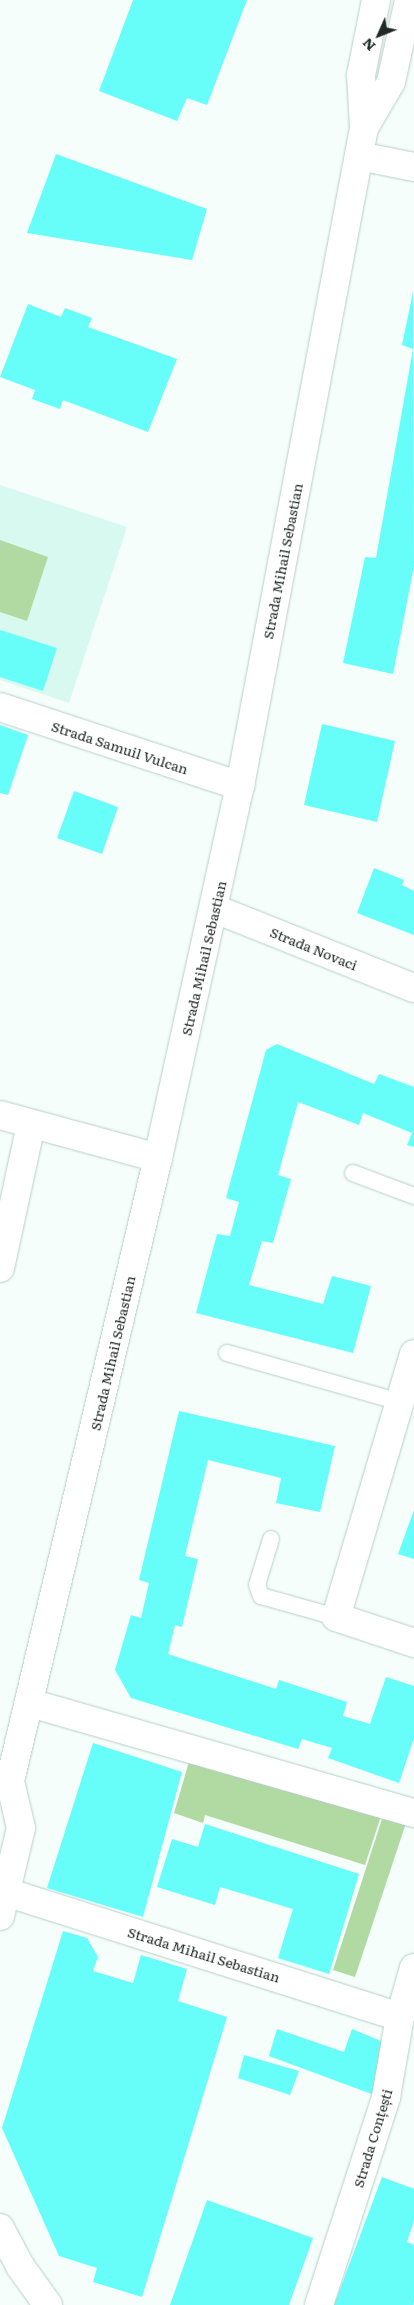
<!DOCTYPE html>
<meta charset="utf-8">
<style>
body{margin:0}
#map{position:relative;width:414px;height:2305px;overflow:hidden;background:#f5fefb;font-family:Literata,serif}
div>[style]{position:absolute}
.built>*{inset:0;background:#d8f9ef}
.green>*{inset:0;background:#b0daa1}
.building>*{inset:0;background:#67fefa}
.roads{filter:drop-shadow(0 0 1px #b7cfc7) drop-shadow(0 0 1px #b7cfc7)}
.service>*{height:16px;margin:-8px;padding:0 8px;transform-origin:8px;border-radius:8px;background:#fff}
.minor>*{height:28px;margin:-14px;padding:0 14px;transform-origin:14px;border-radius:14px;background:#fff}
.tertiary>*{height:28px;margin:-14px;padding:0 14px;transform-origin:14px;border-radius:14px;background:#fff}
.secondary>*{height:28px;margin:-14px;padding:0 14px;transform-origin:14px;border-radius:14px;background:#fff}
span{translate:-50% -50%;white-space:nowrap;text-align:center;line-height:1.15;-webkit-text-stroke:4px #fff;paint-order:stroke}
.street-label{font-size:14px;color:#202926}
.north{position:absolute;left:354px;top:10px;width:50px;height:50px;-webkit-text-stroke:4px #fff;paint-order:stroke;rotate:226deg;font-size:14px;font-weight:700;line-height:20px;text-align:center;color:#202926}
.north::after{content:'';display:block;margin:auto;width:18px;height:22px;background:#202926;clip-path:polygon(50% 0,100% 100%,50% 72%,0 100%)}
</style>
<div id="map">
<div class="built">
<i style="clip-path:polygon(0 485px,127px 527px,69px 703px,0 680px)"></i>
</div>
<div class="green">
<i style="clip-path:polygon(0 540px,48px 557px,27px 621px,0 612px)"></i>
<i style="clip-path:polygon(191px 1755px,382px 1813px,365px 1865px,205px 1815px,203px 1823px,174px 1813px)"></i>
<i style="clip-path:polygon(384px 1813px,407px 1820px,355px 1977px,333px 1970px)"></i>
</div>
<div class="building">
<i style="clip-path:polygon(133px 0,247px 0,207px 105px,187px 98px,177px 121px,99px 91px)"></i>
<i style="clip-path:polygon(56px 154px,207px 209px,192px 260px,27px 233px)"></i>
<i style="clip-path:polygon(413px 292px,414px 566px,393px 674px,343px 663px,365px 557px,376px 558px,413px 349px,402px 345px)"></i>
<i style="clip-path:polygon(28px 304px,61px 317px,65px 308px,92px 318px,88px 327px,177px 359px,148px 432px,63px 400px,60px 409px,32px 399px,35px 390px,0 377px)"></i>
<i style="clip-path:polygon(0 630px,57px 648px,43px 691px,0 677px)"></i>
<i style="clip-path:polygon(322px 724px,395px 741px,377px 822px,304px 805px)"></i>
<i style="clip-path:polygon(0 725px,28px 735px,8px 795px,0 793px)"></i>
<i style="clip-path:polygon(74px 791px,118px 807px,102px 854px,57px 838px)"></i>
<i style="clip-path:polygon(374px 868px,404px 880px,402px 885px,414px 891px,414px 935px,357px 913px)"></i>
<i style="clip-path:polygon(277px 1044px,374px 1084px,379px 1074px,414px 1087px,414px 1147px,407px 1145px,412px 1133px,363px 1113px,359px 1125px,298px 1102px,278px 1175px,291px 1179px,273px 1243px,262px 1241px,249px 1285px,323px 1304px,332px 1276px,371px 1286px,353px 1353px,196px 1313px,217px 1234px,230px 1236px,239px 1202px,226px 1198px,266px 1050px)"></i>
<i style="clip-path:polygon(179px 1411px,335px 1446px,320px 1512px,276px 1503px,281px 1478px,208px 1460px,185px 1556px,198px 1559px,182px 1627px,175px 1625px,168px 1654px,276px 1689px,279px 1680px,347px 1702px,343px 1716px,370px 1724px,386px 1677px,414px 1686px,414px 1738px,399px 1783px,328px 1758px,332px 1748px,302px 1739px,298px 1749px,131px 1698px,115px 1670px,131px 1615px,141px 1618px,149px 1583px,139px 1580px)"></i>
<i style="clip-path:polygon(414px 1510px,414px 1559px,398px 1554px)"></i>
<i style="clip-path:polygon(93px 1743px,182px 1772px,143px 1917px,47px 1888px)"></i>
<i style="clip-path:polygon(205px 1824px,359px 1874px,329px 1974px,278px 1958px,293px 1909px,220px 1887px,215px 1905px,157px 1887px,172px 1839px,198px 1847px)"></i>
<i style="clip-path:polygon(63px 1931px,87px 1938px,98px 1957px,93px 1971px,133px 1983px,141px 1955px,187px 1969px,178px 2001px,227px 2017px,142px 2297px,93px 2282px,97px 2268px,59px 2256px,2px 2128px)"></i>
<i style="clip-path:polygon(277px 2029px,344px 2052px,352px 2029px,381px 2041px,384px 2061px,377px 2096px,269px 2056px)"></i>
<i style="clip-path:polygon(244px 2055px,299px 2071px,290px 2095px,238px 2078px)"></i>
<i style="clip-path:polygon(382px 2177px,414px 2189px,414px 2221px,407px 2242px,414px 2245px,414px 2302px,413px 2305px,334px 2305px)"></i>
<i style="clip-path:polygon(207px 2200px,313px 2238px,289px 2305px,170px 2305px)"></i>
</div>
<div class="roads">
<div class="service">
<i style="left:353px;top:1173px;width:65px;rotate:20.7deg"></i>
<i style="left:227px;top:1353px;width:180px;rotate:15.8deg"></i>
<i style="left:271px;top:1539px;width:48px;rotate:106.9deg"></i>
<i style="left:257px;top:1585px;width:12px;rotate:70deg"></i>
<i style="left:261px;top:1596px;width:78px;rotate:15.6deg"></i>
</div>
<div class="minor">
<i style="left:359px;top:156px;width:56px;rotate:11.3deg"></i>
<i style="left:0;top:707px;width:253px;rotate:18.2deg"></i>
<i style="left:0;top:1115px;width:164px;rotate:15.2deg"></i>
<i style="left:0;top:1268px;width:146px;rotate:-77.8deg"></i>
<i style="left:414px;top:1354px;width:274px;rotate:106.5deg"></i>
<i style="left:336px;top:1617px;width:82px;rotate:18.4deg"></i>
<i style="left:30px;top:1703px;width:399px;rotate:16deg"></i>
<i style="left:6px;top:1892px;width:413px;rotate:17.6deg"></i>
<i style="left:319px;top:2305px;width:219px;rotate:-72.1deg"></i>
<i style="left:386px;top:2097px;width:81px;rotate:-80.1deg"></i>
<i style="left:400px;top:2017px;width:51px;rotate:-74.1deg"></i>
</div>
<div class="tertiary">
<i style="left:215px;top:909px;width:214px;rotate:21.7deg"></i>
</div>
<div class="secondary">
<i style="left:364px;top:128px;width:53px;rotate:-59.6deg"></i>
<i style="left:391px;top:82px;width:84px;rotate:-77.6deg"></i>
<i style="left:0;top:1916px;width:90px;rotate:-76.6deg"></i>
<i style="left:21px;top:1828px;width:48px;rotate:-103.2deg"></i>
<i style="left:10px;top:1781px;width:640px;rotate:-76.64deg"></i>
<i style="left:158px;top:1158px;width:381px;rotate:-77.6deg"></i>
<i style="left:240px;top:786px;width:670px;rotate:-79.33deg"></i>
<i style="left:364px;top:128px;width:53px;rotate:-93.2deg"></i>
<i style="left:361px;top:75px;width:76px;rotate:-78.7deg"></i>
<i style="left:0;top:2228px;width:43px;rotate:62.2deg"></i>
<i style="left:20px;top:2266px;width:48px;rotate:54.3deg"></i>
</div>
</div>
<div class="street-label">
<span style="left:282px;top:561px;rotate:-79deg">Strada Mihail Sebastian</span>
<span style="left:120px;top:747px;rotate:18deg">Strada Samuil Vulcan</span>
<span style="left:314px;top:948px;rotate:22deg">Strada Novaci</span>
<span style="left:203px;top:958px;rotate:-77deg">Strada Mihail Sebastian</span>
<span style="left:112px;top:1353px;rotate:-77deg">Strada Mihail Sebastian</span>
<span style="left:204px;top:1954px;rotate:17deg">Strada Mihail Sebastian</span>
<span style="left:372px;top:2138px;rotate:-73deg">Strada Conțești</span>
</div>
<div class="north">N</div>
</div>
